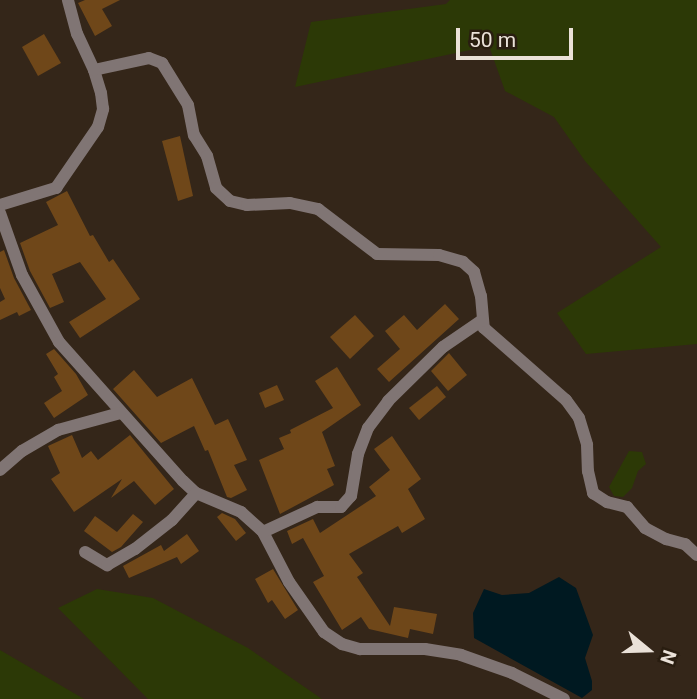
<!DOCTYPE html>
<style>
body{margin:0}
#map{position:relative;width:697px;height:699px;overflow:hidden;background:#342619;font-family:Roboto,sans-serif}
div>[style]{position:absolute}
.green>*{inset:0;background:#2c3906}
.water>*{inset:0;background:#001921}
.building>*{inset:0;background:#6f4719}
.minor>*{height:12px;margin:-6px;padding:0 6px;transform-origin:6px;border-radius:6px;background:#807574}
span{translate:-50% -50%;white-space:nowrap;text-align:center;line-height:1.15;-webkit-text-stroke:6px #291d10;paint-order:stroke}
.north{position:absolute;left:613px;top:615px;width:70px;height:70px;-webkit-text-stroke:5px #291d10;paint-order:stroke;rotate:109deg;font-size:19px;font-weight:700;line-height:28px;text-align:center;color:#eae1d8}
.north::after{content:'';display:block;margin:auto;width:24px;height:32px;background:#eae1d8;clip-path:polygon(50% 0,100% 100%,50% 72%,0 100%)}
.scale{position:absolute;left:456px;top:28px;width:117px;height:32px;box-sizing:border-box;border:4px solid #eae1d8;border-top:0;padding-left:9px;font-size:21px;line-height:24px;white-space:nowrap;color:#eae1d8;-webkit-text-stroke:5px #291d10;paint-order:stroke}
</style>
<div id="map">
<div class="green">
<i style="clip-path:polygon(450px 0,697px 0,697px 344px,586px 354px,557px 313px,661px 247px,585px 161px,554px 117px,505px 91px,489px 46px,295px 87px,311px 22px,446px 4px)"></i>
<i style="clip-path:polygon(629px 451px,642px 452px,646px 464px,638px 471px,632px 488px,623px 497px,614px 496px,609px 487px)"></i>
<i style="clip-path:polygon(97px 589px,153px 598px,248px 648px,322px 699px,148px 699px,58px 608px)"></i>
<i style="clip-path:polygon(0 650px,84px 699px,0 699px)"></i>
</div>
<div class="water">
<i style="clip-path:polygon(559px 577px,576px 588px,593px 635px,585px 658px,592px 681px,592px 690px,582px 698px,474px 638px,473px 613px,484px 589px,502px 595px,529px 593px)"></i>
</div>
<div class="building">
<i style="clip-path:polygon(85px 0,120px 0,102px 9px,112px 26px,95px 36px,78px 3px)"></i>
<i style="clip-path:polygon(44px 34px,61px 63px,38px 76px,22px 47px)"></i>
<i style="clip-path:polygon(180px 136px,193px 196px,178px 201px,162px 141px)"></i>
<i style="clip-path:polygon(67px 191px,90px 236px,93px 235px,109px 262px,113px 259px,140px 299px,80px 338px,69px 322px,106px 299px,80px 262px,52px 274px,64px 302px,50px 308px,30px 271px,20px 243px,58px 225px,46px 202px)"></i>
<i style="clip-path:polygon(4px 250px,14px 278px,31px 310px,19px 316px,17px 312px,0 320px,0 302px,5px 299px,0 288px,0 252px)"></i>
<i style="clip-path:polygon(445px 304px,459px 319px,389px 382px,377px 369px,400px 349px,385px 331px,404px 315px,417px 330px)"></i>
<i style="clip-path:polygon(355px 315px,374px 336px,350px 359px,330px 337px)"></i>
<i style="clip-path:polygon(54px 349px,76px 374px,88px 395px,54px 418px,44px 403px,62px 391px,54px 377px,58px 374px,46px 354px)"></i>
<i style="clip-path:polygon(449px 353px,467px 375px,448px 391px,431px 371px)"></i>
<i style="clip-path:polygon(337px 367px,361px 405px,322px 432px,335px 466px,327px 469px,334px 485px,280px 514px,259px 460px,284px 449px,279px 438px,291px 433px,290px 430px,333px 408px,315px 381px)"></i>
<i style="clip-path:polygon(134px 370px,157px 397px,192px 378px,215px 425px,228px 419px,247px 460px,234px 465px,247px 490px,231px 498px,227px 497px,208px 450px,205px 451px,194px 426px,161px 443px,113px 389px)"></i>
<i style="clip-path:polygon(277px 385px,284px 400px,265px 408px,259px 393px)"></i>
<i style="clip-path:polygon(437px 386px,446px 397px,419px 420px,409px 408px)"></i>
<i style="clip-path:polygon(72px 435px,82px 458px,91px 451px,98px 460px,130px 435px,174px 489px,155px 505px,134px 481px,111px 498px,122px 479px,74px 512px,51px 479px,60px 473px,48px 446px)"></i>
<i style="clip-path:polygon(392px 436px,421px 479px,408px 489px,425px 519px,402px 533px,398px 526px,349px 554px,363px 573px,357px 577px,390px 626px,394px 607px,437px 614px,433px 634px,410px 629px,408px 638px,369px 629px,361px 617px,342px 630px,313px 582px,324px 576px,303px 538px,292px 544px,287px 531px,313px 519px,320px 533px,376px 496px,369px 487px,390px 470px,374px 449px)"></i>
<i style="clip-path:polygon(222px 513px,235px 519px,246px 533px,236px 541px,217px 517px)"></i>
<i style="clip-path:polygon(133px 514px,143px 522px,121px 547px,112px 552px,84px 531px,95px 516px,117px 532px)"></i>
<i style="clip-path:polygon(187px 534px,199px 551px,181px 564px,177px 557px,129px 578px,123px 566px,161px 545px,164px 551px)"></i>
<i style="clip-path:polygon(273px 569px,298px 610px,285px 619px,272px 600px,268px 603px,255px 579px)"></i>
</div>
<div class="minor">
<i style="left:94px;top:70px;width:56px;rotate:-12.3deg"></i>
<i style="left:149px;top:58px;width:14px;rotate:21deg"></i>
<i style="left:162px;top:63px;width:49px;rotate:58.2deg"></i>
<i style="left:188px;top:105px;width:31px;rotate:79deg"></i>
<i style="left:194px;top:135px;width:25px;rotate:58deg"></i>
<i style="left:207px;top:156px;width:33px;rotate:74deg"></i>
<i style="left:216px;top:188px;width:19px;rotate:43deg"></i>
<i style="left:230px;top:201px;width:17px;rotate:13deg"></i>
<i style="left:247px;top:205px;width:43px;rotate:-2.7deg"></i>
<i style="left:290px;top:203px;width:29px;rotate:12deg"></i>
<i style="left:318px;top:209px;width:74px;rotate:37.3deg"></i>
<i style="left:377px;top:254px;width:62px;rotate:0.9deg"></i>
<i style="left:439px;top:255px;width:25px;rotate:16deg"></i>
<i style="left:463px;top:262px;width:15px;rotate:42deg"></i>
<i style="left:474px;top:272px;width:25px;rotate:74deg"></i>
<i style="left:481px;top:296px;width:32px;rotate:85deg"></i>
<i style="left:484px;top:328px;width:109px;rotate:41.3deg"></i>
<i style="left:566px;top:400px;width:22px;rotate:54deg"></i>
<i style="left:579px;top:418px;width:28px;rotate:73deg"></i>
<i style="left:587px;top:445px;width:26px;rotate:88deg"></i>
<i style="left:588px;top:471px;width:23px;rotate:77deg"></i>
<i style="left:593px;top:493px;width:17px;rotate:33deg"></i>
<i style="left:607px;top:502px;width:21px;rotate:14deg"></i>
<i style="left:627px;top:507px;width:28px;rotate:49deg"></i>
<i style="left:645px;top:528px;width:24px;rotate:28deg"></i>
<i style="left:666px;top:539px;width:20px;rotate:15deg"></i>
<i style="left:685px;top:544px;width:16px;rotate:43deg"></i>
<i style="left:0;top:205px;width:59px;rotate:-16.9deg"></i>
<i style="left:56px;top:188px;width:74px;rotate:-55.5deg"></i>
<i style="left:98px;top:127px;width:19px;rotate:-74deg"></i>
<i style="left:103px;top:109px;width:16px;rotate:-97deg"></i>
<i style="left:101px;top:93px;width:24px;rotate:-107deg"></i>
<i style="left:94px;top:70px;width:40px;rotate:-115deg"></i>
<i style="left:77px;top:34px;width:35px;rotate:-105deg"></i>
<i style="left:0;top:213px;width:66px;rotate:70.5deg"></i>
<i style="left:22px;top:275px;width:77px;rotate:61.1deg"></i>
<i style="left:59px;top:342px;width:186px;rotate:48.3deg"></i>
<i style="left:183px;top:481px;width:18px;rotate:43deg"></i>
<i style="left:196px;top:493px;width:49px;rotate:22.9deg"></i>
<i style="left:241px;top:512px;width:30px;rotate:42deg"></i>
<i style="left:263px;top:532px;width:56px;rotate:62.5deg"></i>
<i style="left:289px;top:582px;width:61px;rotate:55deg"></i>
<i style="left:324px;top:632px;width:22px;rotate:34deg"></i>
<i style="left:342px;top:644px;width:19px;rotate:16deg"></i>
<i style="left:360px;top:649px;width:65px"></i>
<i style="left:425px;top:649px;width:36px;rotate:9deg"></i>
<i style="left:461px;top:655px;width:54px;rotate:19.4deg"></i>
<i style="left:512px;top:673px;width:58px;rotate:26.6deg"></i>
<i style="left:0;top:470px;width:29px;rotate:-41deg"></i>
<i style="left:22px;top:451px;width:42px;rotate:-30.3deg"></i>
<i style="left:58px;top:430px;width:64px;rotate:-15.3deg"></i>
<i style="left:263px;top:532px;width:60px;rotate:-24.8deg"></i>
<i style="left:317px;top:507px;width:24px"></i>
<i style="left:341px;top:507px;width:15px;rotate:-48deg"></i>
<i style="left:351px;top:496px;width:43px;rotate:-80.5deg"></i>
<i style="left:358px;top:454px;width:28px;rotate:-69deg"></i>
<i style="left:368px;top:428px;width:34px;rotate:-53deg"></i>
<i style="left:388px;top:401px;width:77px;rotate:-44.5deg"></i>
<i style="left:443px;top:347px;width:46px;rotate:-34.4deg"></i>
<i style="left:85px;top:552px;width:26px;rotate:31deg"></i>
<i style="left:107px;top:565px;width:32px;rotate:-30deg"></i>
<i style="left:135px;top:549px;width:47px;rotate:-38.1deg"></i>
<i style="left:172px;top:520px;width:36px;rotate:-48deg"></i>
</div>
<div class="north">N</div>
<div class="scale">50 m</div>
</div>
